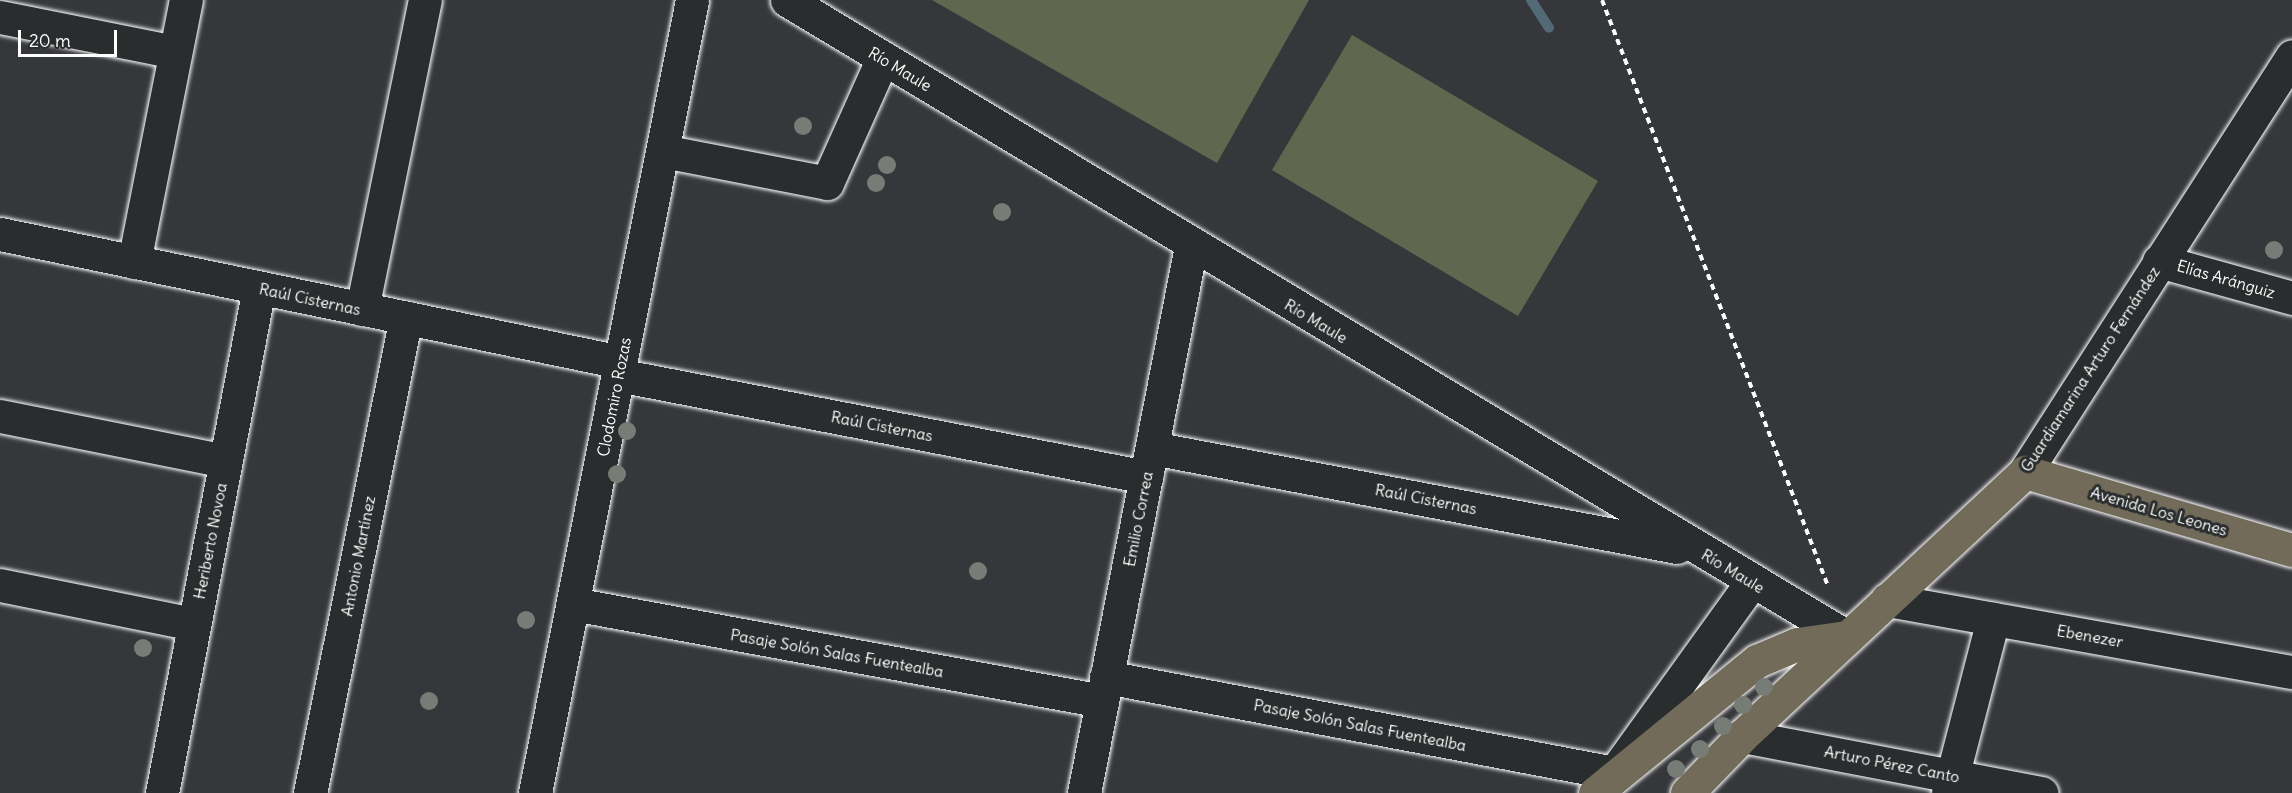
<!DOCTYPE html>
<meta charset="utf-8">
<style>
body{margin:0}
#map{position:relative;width:2292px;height:793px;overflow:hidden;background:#35373b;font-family:Delius,sans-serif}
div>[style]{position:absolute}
.green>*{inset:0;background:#5f684f}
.stream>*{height:10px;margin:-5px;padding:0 5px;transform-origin:5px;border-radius:5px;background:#526976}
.path>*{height:4px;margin-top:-2px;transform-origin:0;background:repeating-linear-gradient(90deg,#fff 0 6px,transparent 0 10.5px)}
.roads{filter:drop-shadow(0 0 2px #fff) drop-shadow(0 0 2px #fff)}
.minor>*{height:33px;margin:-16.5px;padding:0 16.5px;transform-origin:16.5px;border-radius:16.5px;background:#2a2d2e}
.major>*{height:33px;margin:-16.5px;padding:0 16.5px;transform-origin:16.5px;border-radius:16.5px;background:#736b5a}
.trees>*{width:18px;height:18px;margin:-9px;border-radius:50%;background:#787c76}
span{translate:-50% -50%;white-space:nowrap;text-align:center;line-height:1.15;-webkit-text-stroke:6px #2a2d2e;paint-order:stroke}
.street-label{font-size:16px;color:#fff}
.scale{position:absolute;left:18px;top:30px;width:99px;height:27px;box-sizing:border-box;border:3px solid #fff;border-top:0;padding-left:8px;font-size:18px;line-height:21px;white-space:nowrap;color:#fff;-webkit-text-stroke:4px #2a2d2e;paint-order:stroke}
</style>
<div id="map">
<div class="green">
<i style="clip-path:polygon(932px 0,1309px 0,1217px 163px)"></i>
<i style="clip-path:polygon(1352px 35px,1598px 181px,1518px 316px,1272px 170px)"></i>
</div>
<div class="stream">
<i style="left:1531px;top:0;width:33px;rotate:57deg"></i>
</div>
<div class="path">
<i style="left:1602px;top:0;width:628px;rotate:68.91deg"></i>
</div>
<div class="roads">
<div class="minor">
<i style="left:787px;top:0;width:1237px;rotate:31deg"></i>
<i style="left:0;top:17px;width:178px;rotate:11.3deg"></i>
<i style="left:663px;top:151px;width:167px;rotate:11deg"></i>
<i style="left:827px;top:183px;width:137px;rotate:-65.9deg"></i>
<i style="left:0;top:234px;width:634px;rotate:11.65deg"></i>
<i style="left:2159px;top:261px;width:138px;rotate:15.5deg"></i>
<i style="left:134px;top:262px;width:267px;rotate:-78.8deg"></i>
<i style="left:362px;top:309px;width:315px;rotate:-78.5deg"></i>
<i style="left:618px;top:375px;width:538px;rotate:10.93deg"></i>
<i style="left:0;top:416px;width:230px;rotate:11.3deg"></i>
<i style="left:1152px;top:448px;width:534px;rotate:10.68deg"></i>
<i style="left:2025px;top:472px;width:494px;rotate:-57.3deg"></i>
<i style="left:0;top:585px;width:198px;rotate:11.4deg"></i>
<i style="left:1887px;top:600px;width:411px;rotate:10.1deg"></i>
<i style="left:573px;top:604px;width:538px;rotate:10.39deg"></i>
<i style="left:1106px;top:677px;width:517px;rotate:10.7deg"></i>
<i style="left:1614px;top:773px;width:236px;rotate:-54.2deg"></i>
<i style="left:1742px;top:736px;width:305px;rotate:10.8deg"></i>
<i style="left:162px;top:793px;width:514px;rotate:-79.13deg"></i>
<i style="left:310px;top:793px;width:485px;rotate:-78.6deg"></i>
<i style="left:535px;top:793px;width:808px;rotate:-78.8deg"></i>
<i style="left:1084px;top:793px;width:557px;rotate:-78.93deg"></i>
<i style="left:1948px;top:793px;width:180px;rotate:-75.5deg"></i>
</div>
<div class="major">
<i style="left:1595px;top:793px;width:209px;rotate:-39.2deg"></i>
<i style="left:1757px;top:661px;width:43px;rotate:-23deg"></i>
<i style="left:1797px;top:644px;width:50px;rotate:-8deg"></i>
<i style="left:1687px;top:793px;width:79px;rotate:-46deg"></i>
<i style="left:1742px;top:736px;width:387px;rotate:-43deg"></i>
<i style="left:2025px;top:472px;width:278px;rotate:16.3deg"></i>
</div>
</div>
<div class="trees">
<i style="left:803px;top:126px"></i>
<i style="left:887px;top:165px"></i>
<i style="left:876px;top:183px"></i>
<i style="left:1002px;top:212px"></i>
<i style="left:2274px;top:250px"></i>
<i style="left:627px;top:431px"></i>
<i style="left:617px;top:474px"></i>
<i style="left:978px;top:571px"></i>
<i style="left:526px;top:620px"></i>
<i style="left:143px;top:648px"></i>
<i style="left:1764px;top:687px"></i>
<i style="left:429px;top:701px"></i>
<i style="left:1743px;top:705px"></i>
<i style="left:1723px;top:726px"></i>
<i style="left:1700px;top:749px"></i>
<i style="left:1676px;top:769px"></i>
</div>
<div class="street-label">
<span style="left:900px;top:69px;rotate:31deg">Río Maule</span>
<span style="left:2226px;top:279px;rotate:16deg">Elías Aránguiz</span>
<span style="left:310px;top:299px;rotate:12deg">Raúl Cisternas</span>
<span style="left:1316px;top:321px;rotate:31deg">Río Maule</span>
<span style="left:2090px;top:369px;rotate:-57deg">Guardiamarina Arturo Fernández</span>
<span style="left:614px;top:397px;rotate:-79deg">Clodomiro Rozas</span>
<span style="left:882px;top:426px;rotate:11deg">Raúl Cisternas</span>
<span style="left:1426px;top:499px;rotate:11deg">Raúl Cisternas</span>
<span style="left:2159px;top:511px;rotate:16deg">Avenida Los Leones</span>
<span style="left:1138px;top:519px;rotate:-79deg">Emilio Correa</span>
<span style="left:210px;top:541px;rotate:-79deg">Heriberto Novoa</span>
<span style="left:358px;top:556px;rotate:-79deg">Antonio Martínez</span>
<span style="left:1733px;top:571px;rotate:31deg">Río Maule</span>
<span style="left:2090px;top:636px;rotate:10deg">Ebenezer</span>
<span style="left:837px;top:653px;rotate:10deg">Pasaje Solón Salas Fuentealba</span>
<span style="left:1360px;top:725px;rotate:11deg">Pasaje Solón Salas Fuentealba</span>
<span style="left:1892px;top:764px;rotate:11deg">Arturo Pérez Canto</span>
</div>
<div class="scale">20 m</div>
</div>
